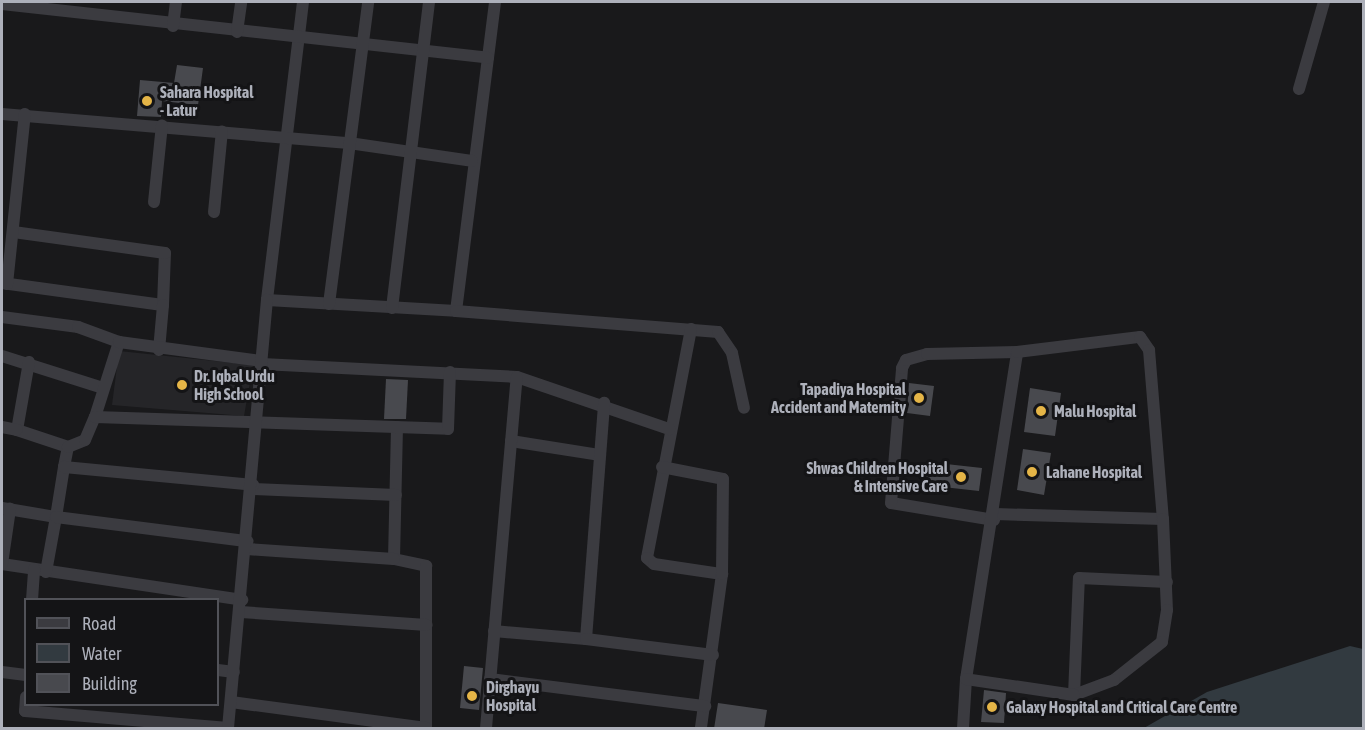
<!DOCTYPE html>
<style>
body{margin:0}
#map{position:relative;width:1365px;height:730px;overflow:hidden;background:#19191b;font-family:"Asap Condensed",sans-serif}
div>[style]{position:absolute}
.built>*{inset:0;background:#252528}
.water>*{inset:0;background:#323a40}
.building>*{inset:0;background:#48494e}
.minor>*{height:12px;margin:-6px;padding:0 6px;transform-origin:6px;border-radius:6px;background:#3b3b40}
.dots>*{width:16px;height:16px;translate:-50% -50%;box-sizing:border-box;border:3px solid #141416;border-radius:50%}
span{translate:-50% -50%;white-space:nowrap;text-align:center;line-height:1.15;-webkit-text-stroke:6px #141416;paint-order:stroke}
.poi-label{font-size:16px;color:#adb0ba;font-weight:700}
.left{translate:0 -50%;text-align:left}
.right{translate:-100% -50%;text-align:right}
.frame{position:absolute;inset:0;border:3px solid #adb0ba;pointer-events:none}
.legend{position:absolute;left:24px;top:598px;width:195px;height:108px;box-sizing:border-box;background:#141416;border:2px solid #515258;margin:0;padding:8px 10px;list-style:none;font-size:18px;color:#adb0ba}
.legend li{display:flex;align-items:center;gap:12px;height:30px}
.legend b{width:30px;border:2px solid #515258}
</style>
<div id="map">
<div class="built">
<i style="clip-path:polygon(119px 351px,253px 365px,244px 416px,112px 405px)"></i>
</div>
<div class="water">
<i style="clip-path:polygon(1350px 646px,1363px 649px,1363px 728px,1144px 728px,1207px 692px)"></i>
</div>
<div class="building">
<i style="clip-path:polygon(177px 65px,203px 68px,198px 105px,162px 101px,161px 117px,137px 116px,140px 80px,174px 83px)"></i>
<i style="clip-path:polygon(386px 379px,408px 380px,406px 419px,384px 419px)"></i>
<i style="clip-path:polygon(909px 383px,934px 386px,930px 416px,907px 413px)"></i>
<i style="clip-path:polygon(1030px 388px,1061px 393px,1055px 436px,1024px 432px)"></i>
<i style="clip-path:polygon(1023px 449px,1051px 453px,1044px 495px,1017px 490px)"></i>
<i style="clip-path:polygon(928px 462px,982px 468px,979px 491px,925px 485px)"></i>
<i style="clip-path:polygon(464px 666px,483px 668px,479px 710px,460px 708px)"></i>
<i style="clip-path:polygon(984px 690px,1006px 693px,1004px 723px,981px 722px)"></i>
<i style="clip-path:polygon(718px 703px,767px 710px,764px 729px,714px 729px)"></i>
</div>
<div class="minor">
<i style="left:303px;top:2px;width:300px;rotate:96.9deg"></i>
<i style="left:267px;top:300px;width:189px;rotate:3.3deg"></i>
<i style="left:456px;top:311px;width:311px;rotate:-82.8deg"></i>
<i style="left:2px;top:4px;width:489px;rotate:6.3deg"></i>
<i style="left:173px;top:26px;width:24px;rotate:-83deg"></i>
<i style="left:237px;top:32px;width:30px;rotate:-82deg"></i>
<i style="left:1299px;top:89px;width:91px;rotate:-74deg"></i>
<i style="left:2px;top:114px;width:348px;rotate:4.8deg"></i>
<i style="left:349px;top:143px;width:124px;rotate:8.3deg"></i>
<i style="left:154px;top:202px;width:77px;rotate:-84.1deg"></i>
<i style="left:214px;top:212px;width:81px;rotate:-84.4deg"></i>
<i style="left:2px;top:283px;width:162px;rotate:7.8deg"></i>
<i style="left:163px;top:305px;width:52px;rotate:-87.8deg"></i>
<i style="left:165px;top:253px;width:153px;rotate:-172.1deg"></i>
<i style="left:7px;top:284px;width:171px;rotate:-84deg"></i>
<i style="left:329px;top:304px;width:305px;rotate:-82.6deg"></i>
<i style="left:392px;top:308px;width:308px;rotate:-83.1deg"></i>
<i style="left:456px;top:311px;width:263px;rotate:4.6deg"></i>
<i style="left:718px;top:332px;width:25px;rotate:56deg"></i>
<i style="left:732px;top:353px;width:56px;rotate:77.7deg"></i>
<i style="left:2px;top:317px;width:77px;rotate:7.5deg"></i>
<i style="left:78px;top:327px;width:44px;rotate:20.1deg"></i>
<i style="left:691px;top:329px;width:233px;rotate:100.9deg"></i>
<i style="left:647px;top:558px;width:9px;rotate:41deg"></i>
<i style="left:654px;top:564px;width:69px;rotate:8.4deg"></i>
<i style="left:722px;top:574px;width:155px;rotate:97.8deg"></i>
<i style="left:159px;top:350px;width:45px;rotate:-84.9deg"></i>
<i style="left:2px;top:356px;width:106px;rotate:17.6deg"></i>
<i style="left:29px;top:362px;width:69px;rotate:100deg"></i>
<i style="left:17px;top:430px;width:54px;rotate:18.4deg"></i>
<i style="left:262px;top:364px;width:255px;rotate:2.9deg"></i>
<i style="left:517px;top:377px;width:161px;rotate:18.9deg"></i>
<i style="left:95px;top:417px;width:79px;rotate:-72.3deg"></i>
<i style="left:119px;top:342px;width:144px;rotate:7.6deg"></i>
<i style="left:2px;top:427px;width:15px;rotate:11deg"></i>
<i style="left:397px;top:427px;width:132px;rotate:91.3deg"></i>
<i style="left:394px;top:559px;width:33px;rotate:12deg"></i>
<i style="left:426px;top:566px;width:162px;rotate:90deg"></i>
<i style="left:511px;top:441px;width:89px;rotate:9deg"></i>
<i style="left:64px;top:467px;width:20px;rotate:-79deg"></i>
<i style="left:68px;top:447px;width:18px;rotate:-22deg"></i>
<i style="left:85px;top:440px;width:25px;rotate:-67deg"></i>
<i style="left:95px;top:417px;width:353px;rotate:1.9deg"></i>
<i style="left:448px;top:429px;width:57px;rotate:-88deg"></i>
<i style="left:662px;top:467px;width:62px;rotate:11.1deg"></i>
<i style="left:723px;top:479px;width:95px;rotate:90.6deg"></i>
<i style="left:252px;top:489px;width:144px;rotate:2.4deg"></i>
<i style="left:2px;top:508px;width:55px;rotate:9.5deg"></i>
<i style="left:56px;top:517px;width:51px;rotate:-80.9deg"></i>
<i style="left:64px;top:467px;width:190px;rotate:5.4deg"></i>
<i style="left:995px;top:514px;width:168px;rotate:1.7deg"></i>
<i style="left:994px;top:520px;width:104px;rotate:-170.6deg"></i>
<i style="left:891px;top:503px;width:135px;rotate:-85.3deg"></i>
<i style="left:902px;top:368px;width:9px;rotate:-63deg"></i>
<i style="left:906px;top:360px;width:22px;rotate:-16deg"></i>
<i style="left:927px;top:354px;width:90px;rotate:-1.3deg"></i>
<i style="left:247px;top:549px;width:147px;rotate:3.9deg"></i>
<i style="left:2px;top:564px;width:243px;rotate:8.5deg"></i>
<i style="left:2px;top:564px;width:56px;rotate:-81.7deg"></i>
<i style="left:46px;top:572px;width:56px;rotate:-79.7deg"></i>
<i style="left:56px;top:517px;width:193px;rotate:7.2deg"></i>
<i style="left:32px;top:600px;width:31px;rotate:-86deg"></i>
<i style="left:241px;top:612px;width:186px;rotate:4deg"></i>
<i style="left:494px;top:631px;width:92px;rotate:5deg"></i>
<i style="left:586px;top:639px;width:237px;rotate:-85.6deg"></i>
<i style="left:586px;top:639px;width:128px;rotate:7.2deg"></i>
<i style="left:218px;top:670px;width:16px;rotate:7deg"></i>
<i style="left:2px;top:672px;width:24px;rotate:7deg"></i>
<i style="left:490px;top:679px;width:217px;rotate:7.2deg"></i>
<i style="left:1074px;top:695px;width:117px;rotate:-87.6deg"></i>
<i style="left:1079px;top:578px;width:88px;rotate:2.6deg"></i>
<i style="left:26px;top:697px;width:14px;rotate:94deg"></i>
<i style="left:25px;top:711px;width:204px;rotate:4.8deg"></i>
<i style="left:231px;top:702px;width:197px;rotate:7.6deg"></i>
<i style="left:228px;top:728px;width:430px;rotate:-84.8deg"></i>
<i style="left:486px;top:728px;width:352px;rotate:-85deg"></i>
<i style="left:963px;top:728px;width:49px;rotate:-86.5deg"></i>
<i style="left:966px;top:679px;width:331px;rotate:-81.1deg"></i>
<i style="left:1017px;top:352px;width:124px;rotate:-7deg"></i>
<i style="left:1140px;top:337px;width:16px;rotate:55deg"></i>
<i style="left:1149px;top:350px;width:170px;rotate:85.3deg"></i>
<i style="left:1163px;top:519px;width:91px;rotate:87.5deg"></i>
<i style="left:1167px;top:610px;width:32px;rotate:99deg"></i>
<i style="left:1162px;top:642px;width:61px;rotate:141.6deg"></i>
<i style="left:1114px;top:680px;width:43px;rotate:159.4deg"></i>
<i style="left:1074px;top:695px;width:109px;rotate:-171.6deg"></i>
</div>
<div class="dots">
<i style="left:147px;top:101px;background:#e5b547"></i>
<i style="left:182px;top:385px;background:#e5b547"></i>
<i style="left:919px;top:398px;background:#e5b547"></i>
<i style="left:1041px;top:411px;background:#e5b547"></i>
<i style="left:1032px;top:472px;background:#e5b547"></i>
<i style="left:961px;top:477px;background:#e5b547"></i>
<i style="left:472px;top:696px;background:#e5b547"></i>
<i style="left:992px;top:707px;background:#e5b547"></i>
</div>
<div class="poi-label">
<span class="left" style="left:160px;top:101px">Sahara Hospital<br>- Latur</span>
<span class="left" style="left:194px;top:385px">Dr. Iqbal Urdu<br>High School</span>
<span class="right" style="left:906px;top:398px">Tapadiya Hospital<br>Accident and Maternity</span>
<span class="left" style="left:1054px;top:411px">Malu Hospital</span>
<span class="right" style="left:948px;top:477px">Shwas Children Hospital<br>&amp; Intensive Care</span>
<span class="left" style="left:1046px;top:472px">Lahane Hospital</span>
<span class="left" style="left:486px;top:696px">Dirghayu<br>Hospital</span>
<span class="left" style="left:1006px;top:707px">Galaxy Hospital and Critical Care Centre</span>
</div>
<div class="frame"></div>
<ul class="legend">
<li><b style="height:8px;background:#3b3b40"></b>Road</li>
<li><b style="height:16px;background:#323a40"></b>Water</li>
<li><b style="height:16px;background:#48494e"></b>Building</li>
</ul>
</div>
